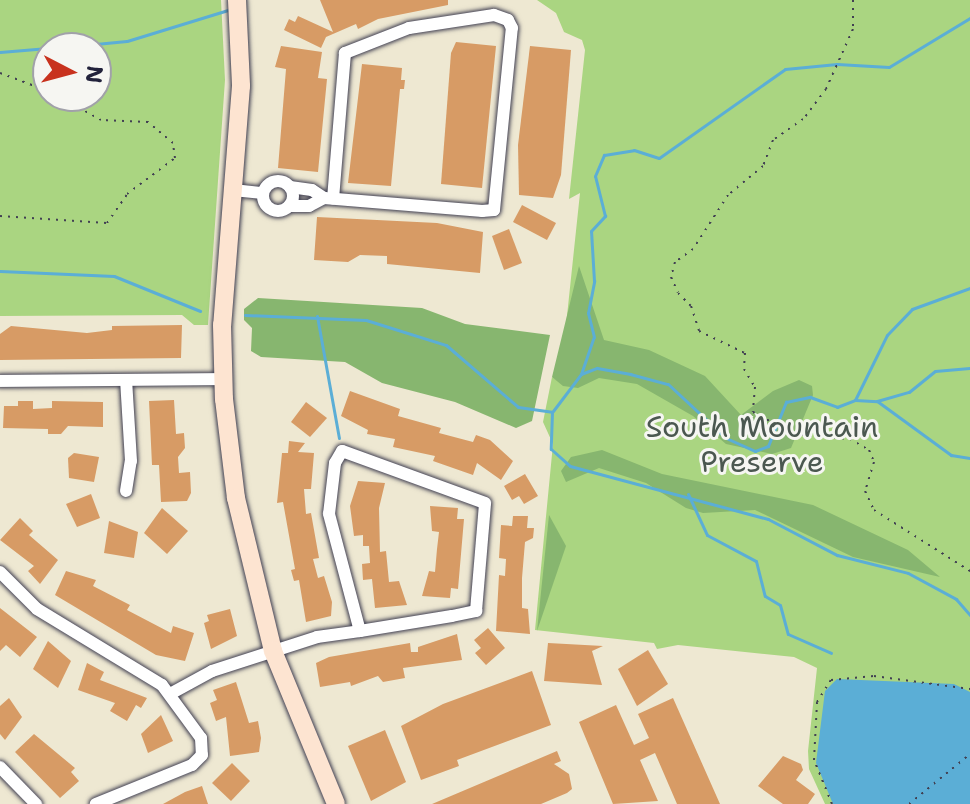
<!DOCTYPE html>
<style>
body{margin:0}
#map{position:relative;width:970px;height:804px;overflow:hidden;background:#eee8d2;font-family:"Shantell Sans",sans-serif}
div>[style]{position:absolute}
.green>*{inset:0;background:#aad581}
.forest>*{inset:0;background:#87b66f}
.water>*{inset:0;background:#5baed6}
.stream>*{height:3px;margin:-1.5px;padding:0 1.5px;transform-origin:1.5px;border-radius:1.5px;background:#5baed6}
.building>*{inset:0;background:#d79b65}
.path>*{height:2px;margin-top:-1px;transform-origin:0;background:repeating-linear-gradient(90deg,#414052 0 2px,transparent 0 8px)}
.roads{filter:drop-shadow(0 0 2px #414052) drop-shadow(0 0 2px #414052)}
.street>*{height:12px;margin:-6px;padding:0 6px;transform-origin:6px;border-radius:6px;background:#fff}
.street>.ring{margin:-6px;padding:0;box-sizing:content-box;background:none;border:12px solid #fff;border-radius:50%}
.secondary>*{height:18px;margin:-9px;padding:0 9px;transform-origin:9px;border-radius:9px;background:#fde4d1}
span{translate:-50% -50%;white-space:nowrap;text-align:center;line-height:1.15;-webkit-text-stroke:6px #f6f6f2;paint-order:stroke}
.park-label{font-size:30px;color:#4b5850}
.north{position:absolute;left:32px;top:32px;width:80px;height:80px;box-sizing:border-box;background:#f6f6f2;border:2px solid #a1a1a9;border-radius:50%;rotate:96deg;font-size:22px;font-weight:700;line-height:32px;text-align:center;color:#22223b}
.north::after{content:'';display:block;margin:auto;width:28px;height:36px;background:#c8321e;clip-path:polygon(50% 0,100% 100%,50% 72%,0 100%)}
</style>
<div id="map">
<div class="green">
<i style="clip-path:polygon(evenodd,0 0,221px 0,225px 80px,208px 325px,194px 325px,182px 315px,0 316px,0 0,48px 48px,96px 48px,96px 96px,48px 96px,48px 48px)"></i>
<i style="clip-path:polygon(537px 0,970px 0,970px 804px,825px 804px,809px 769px,808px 751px,817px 668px,794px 657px,678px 645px,657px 649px,654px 643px,535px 630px,553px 444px,543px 422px,552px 377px,560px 382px,580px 193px,569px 199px,585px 50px,582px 40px,564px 32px,556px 13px)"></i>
</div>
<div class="forest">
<i style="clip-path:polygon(579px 266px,604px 340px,649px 350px,705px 376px,741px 415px,773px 391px,799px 380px,812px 386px,813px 395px,791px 448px,772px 454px,726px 444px,693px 416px,637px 384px,599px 378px,578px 388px,563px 386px,552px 377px)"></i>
<i style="clip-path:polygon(258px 298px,422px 308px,465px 324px,550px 335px,532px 421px,516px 428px,455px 402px,382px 383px,345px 362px,261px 357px,251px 351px,252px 328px,244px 320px,244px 309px)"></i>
<i style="clip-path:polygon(602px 450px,662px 474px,813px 505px,908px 550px,940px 577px,853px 557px,755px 510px,703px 513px,686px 508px,646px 483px,599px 468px,566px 482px,561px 471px,571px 457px)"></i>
<i style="clip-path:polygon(549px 515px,566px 546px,537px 631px)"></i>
</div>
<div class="water">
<i style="clip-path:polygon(837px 679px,954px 684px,970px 692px,970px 804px,833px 804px,816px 763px,825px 691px)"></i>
</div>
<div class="stream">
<i style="left:54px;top:48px;width:73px;rotate:-5.5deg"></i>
<i style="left:127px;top:41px;width:109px;rotate:-17.1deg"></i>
<i style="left:0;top:52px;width:48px;rotate:-4.8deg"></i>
<i style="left:0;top:271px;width:114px;rotate:2.5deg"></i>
<i style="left:114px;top:276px;width:93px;rotate:22.1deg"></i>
<i style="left:245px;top:315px;width:121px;rotate:2.4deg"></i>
<i style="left:366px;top:320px;width:84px;rotate:17.4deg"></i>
<i style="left:446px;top:345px;width:95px;rotate:40.7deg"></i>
<i style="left:518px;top:407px;width:34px;rotate:8deg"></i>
<i style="left:552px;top:412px;width:37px;rotate:92deg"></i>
<i style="left:551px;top:449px;width:25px;rotate:42deg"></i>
<i style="left:570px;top:466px;width:205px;rotate:15deg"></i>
<i style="left:768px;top:519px;width:78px;rotate:27.6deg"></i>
<i style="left:837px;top:555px;width:73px;rotate:14.2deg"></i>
<i style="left:908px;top:573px;width:55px;rotate:28.4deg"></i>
<i style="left:956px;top:599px;width:21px;rotate:49deg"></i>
<i style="left:317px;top:316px;width:124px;rotate:79.8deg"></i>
<i style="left:581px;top:374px;width:39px;rotate:-71deg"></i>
<i style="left:594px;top:337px;width:25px;rotate:-104deg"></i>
<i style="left:588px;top:313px;width:33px;rotate:-79deg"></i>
<i style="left:594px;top:281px;width:50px;rotate:-93.4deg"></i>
<i style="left:591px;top:231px;width:21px;rotate:-47deg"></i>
<i style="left:605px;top:216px;width:41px;rotate:-104deg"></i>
<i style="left:595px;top:176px;width:23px;rotate:-67deg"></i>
<i style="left:604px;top:155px;width:30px;rotate:-9deg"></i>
<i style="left:634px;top:150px;width:26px;rotate:18deg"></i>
<i style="left:659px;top:158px;width:154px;rotate:-35.2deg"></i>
<i style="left:785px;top:69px;width:52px;rotate:-5.5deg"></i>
<i style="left:837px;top:64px;width:52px;rotate:3.3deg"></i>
<i style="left:889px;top:67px;width:95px;rotate:-31.2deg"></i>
<i style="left:855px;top:400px;width:22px;rotate:3deg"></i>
<i style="left:877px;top:401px;width:33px;rotate:-16deg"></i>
<i style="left:909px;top:392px;width:33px;rotate:-39deg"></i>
<i style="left:935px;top:371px;width:35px;rotate:-5deg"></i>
<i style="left:877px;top:401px;width:92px;rotate:36.1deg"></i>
<i style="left:951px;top:455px;width:19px;rotate:9deg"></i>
<i style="left:553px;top:411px;width:46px;rotate:-52.9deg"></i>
<i style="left:581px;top:374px;width:17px;rotate:-21deg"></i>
<i style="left:597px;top:368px;width:34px;rotate:10deg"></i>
<i style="left:630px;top:374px;width:39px;rotate:15deg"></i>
<i style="left:668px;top:384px;width:79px;rotate:43deg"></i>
<i style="left:726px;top:438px;width:32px;rotate:24deg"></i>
<i style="left:755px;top:451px;width:14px;rotate:-21deg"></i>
<i style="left:768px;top:446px;width:48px;rotate:-67.8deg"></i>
<i style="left:786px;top:402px;width:25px;rotate:-12deg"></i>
<i style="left:810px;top:397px;width:29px;rotate:20deg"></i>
<i style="left:837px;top:407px;width:19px;rotate:-21deg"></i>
<i style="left:855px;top:400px;width:72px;rotate:-63.8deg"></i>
<i style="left:887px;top:335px;width:36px;rotate:-46deg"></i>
<i style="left:912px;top:309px;width:62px;rotate:-19.9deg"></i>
<i style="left:688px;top:494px;width:45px;rotate:65.1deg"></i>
<i style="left:707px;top:535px;width:55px;rotate:28deg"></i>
<i style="left:756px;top:561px;width:36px;rotate:76deg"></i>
<i style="left:765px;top:596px;width:17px;rotate:31deg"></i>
<i style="left:780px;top:605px;width:30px;rotate:75deg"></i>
<i style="left:788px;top:634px;width:47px;rotate:23.8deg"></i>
</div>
<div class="building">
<i style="clip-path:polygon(320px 0,448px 0,448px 5px,378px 19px,358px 29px,356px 24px,326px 37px,321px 48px,284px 30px,289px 19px,295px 22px,298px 16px,333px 32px)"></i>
<i style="clip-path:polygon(456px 42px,496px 46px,482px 188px,441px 184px,451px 53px)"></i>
<i style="clip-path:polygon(281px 46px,322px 52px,318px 78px,327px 79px,318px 172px,278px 168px,286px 69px,275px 67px)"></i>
<i style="clip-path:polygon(530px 46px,571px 50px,561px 175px,553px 198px,519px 195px,518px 145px)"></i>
<i style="clip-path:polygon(362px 64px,402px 68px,401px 80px,405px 80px,404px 89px,400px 89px,391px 186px,348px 183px)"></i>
<i style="clip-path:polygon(522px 205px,556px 223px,547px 240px,513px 222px)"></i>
<i style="clip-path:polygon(317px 217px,437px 223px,483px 232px,480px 273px,387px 264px,387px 256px,360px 255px,348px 262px,314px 260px)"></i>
<i style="clip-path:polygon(509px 229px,522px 263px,504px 270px,492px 236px)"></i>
<i style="clip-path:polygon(182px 325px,181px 358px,0 360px,0 334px,11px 326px,87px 333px,112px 330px,112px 326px)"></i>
<i style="clip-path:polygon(350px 391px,400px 409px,398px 416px,441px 428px,439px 433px,473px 442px,476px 435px,490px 440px,513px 461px,501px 480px,477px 463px,473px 475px,433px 461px,435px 456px,393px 447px,395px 439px,367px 434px,368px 430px,341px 416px)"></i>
<i style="clip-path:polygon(174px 400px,176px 434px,184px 433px,185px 448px,178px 457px,179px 473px,190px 472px,191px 493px,187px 501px,161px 502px,159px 465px,152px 465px,149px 401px)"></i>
<i style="clip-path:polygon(18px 401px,33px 401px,33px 409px,52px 408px,52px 401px,103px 402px,103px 427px,68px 426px,61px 434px,48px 434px,48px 429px,3px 428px,4px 406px,18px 406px)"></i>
<i style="clip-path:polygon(306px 402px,327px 418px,310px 437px,291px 422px)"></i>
<i style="clip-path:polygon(289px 441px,305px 443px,298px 452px,314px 453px,311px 489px,304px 489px,306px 514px,311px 513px,319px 558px,313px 559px,318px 578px,324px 576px,332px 602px,331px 616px,306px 622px,299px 580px,294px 581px,291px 570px,295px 569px,283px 502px,277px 503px,282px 453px,288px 453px)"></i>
<i style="clip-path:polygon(74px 453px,99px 457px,94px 482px,69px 478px,68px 458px)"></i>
<i style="clip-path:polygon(525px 474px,538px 496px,524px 504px,519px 496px,512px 500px,504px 486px)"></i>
<i style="clip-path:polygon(358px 481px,385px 483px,379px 508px,380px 552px,386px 551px,389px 582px,399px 581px,407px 605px,375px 608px,372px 579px,363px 580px,362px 564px,370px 563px,369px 546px,363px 546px,363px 535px,354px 536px,350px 506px)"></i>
<i style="clip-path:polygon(91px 494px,100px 518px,77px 527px,66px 504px)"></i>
<i style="clip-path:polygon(430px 506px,458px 508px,457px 519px,464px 519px,458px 589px,451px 588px,450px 598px,422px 596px,429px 571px,435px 572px,437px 549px,439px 532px,432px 531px)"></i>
<i style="clip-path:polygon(162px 508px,188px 531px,167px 554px,144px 533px)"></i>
<i style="clip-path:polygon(513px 516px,528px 516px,527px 528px,534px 528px,533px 538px,525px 542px,522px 578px,522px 608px,528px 609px,530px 634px,496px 631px,499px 575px,505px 576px,506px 559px,499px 558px,501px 525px,512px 526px)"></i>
<i style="clip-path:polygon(20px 518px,33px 531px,29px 535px,58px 560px,40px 584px,28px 571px,34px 566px,0 540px)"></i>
<i style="clip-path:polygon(109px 521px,138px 532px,134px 558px,104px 553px)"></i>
<i style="clip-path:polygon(66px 571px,96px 580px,93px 586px,130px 605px,127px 610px,171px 633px,173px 626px,194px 633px,185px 661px,156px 655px,55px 595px)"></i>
<i style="clip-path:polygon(0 608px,37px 637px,20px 657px,6px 645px,0 651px)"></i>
<i style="clip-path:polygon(230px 609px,237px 636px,211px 649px,204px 623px,209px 621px,207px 615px)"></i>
<i style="clip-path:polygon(488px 628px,505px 648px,486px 665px,475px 653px,481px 648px,474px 640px)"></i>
<i style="clip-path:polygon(457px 634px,462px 660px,403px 668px,405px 678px,383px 682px,378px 676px,351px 686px,350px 682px,320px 687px,316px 663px,329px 657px,410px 643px,411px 652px,418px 652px,418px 647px)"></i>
<i style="clip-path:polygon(48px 641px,71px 661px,58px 688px,33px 669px)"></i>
<i style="clip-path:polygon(548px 643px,603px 646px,592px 651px,602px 685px,544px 681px)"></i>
<i style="clip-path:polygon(648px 650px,668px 684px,637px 706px,618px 669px)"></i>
<i style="clip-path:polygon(87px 663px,104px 672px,100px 680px,147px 698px,141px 708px,136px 705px,127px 721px,110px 711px,115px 703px,78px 690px)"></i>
<i style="clip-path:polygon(532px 671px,551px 725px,457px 760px,459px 766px,421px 780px,401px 726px,443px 704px)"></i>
<i style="clip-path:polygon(236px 682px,249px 723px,258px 721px,261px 738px,259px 752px,230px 756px,226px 717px,216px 721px,210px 703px,217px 700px,213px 690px)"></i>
<i style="clip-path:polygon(9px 698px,22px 717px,5px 740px,0 734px,0 706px)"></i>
<i style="clip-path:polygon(673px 698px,720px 804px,677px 804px,655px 753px,640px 760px,658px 801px,613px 804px,579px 722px,616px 705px,634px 745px,649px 738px,638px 714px)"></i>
<i style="clip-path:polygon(161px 715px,173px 741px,148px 753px,141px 734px)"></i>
<i style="clip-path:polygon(385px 730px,406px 782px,371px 801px,348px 746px)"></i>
<i style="clip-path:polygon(34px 734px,75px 768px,71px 772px,79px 781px,60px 798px,15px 752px)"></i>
<i style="clip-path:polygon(557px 751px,561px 761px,554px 764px,569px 774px,572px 789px,567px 793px,541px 804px,432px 804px)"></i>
<i style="clip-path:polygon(783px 756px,801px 764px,803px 770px,796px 780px,815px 794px,808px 804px,783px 804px,758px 786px)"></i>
<i style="clip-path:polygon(232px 763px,250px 781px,231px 801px,212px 783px)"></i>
<i style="clip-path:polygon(202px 786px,208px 804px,163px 804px,185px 792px)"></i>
</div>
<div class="path">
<i style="left:853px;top:0;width:29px;rotate:90deg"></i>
<i style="left:853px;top:29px;width:66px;rotate:114.2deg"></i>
<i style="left:826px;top:89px;width:38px;rotate:127deg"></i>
<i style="left:803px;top:119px;width:37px;rotate:145deg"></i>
<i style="left:773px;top:140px;width:28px;rotate:111deg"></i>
<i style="left:763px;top:166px;width:45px;rotate:140.4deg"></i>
<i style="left:728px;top:195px;width:64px;rotate:122.9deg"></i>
<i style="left:693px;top:249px;width:22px;rotate:144deg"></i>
<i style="left:675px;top:262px;width:16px;rotate:105deg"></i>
<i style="left:671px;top:277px;width:17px;rotate:66deg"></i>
<i style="left:678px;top:293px;width:18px;rotate:45deg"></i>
<i style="left:691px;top:306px;width:26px;rotate:72deg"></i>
<i style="left:699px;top:331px;width:51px;rotate:25.6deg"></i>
<i style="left:745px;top:353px;width:16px;rotate:94deg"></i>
<i style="left:744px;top:369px;width:21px;rotate:59deg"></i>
<i style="left:755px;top:387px;width:25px;rotate:95deg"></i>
<i style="left:753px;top:412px;width:47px;rotate:28.2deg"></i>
<i style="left:794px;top:434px;width:56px;rotate:5.1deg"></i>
<i style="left:850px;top:439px;width:22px;rotate:30deg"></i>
<i style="left:869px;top:450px;width:13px;rotate:67deg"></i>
<i style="left:874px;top:462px;width:30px;rotate:107deg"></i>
<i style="left:865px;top:491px;width:21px;rotate:65deg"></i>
<i style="left:874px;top:510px;width:114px;rotate:32.4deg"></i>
<i style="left:0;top:73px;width:51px;rotate:20.6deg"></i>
<i style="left:0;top:216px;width:107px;rotate:3.7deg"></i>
<i style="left:107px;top:223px;width:35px;rotate:-55deg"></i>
<i style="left:127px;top:194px;width:60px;rotate:-36.9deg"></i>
<i style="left:175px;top:158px;width:15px;rotate:-98deg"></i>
<i style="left:173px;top:143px;width:33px;rotate:-140deg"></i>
<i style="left:148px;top:122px;width:47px;rotate:-177.6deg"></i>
<i style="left:101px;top:120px;width:49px;rotate:-150.8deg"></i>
<i style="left:832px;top:804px;width:48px;rotate:-112.2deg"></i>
<i style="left:814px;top:760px;width:58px;rotate:-87deg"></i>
<i style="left:817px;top:702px;width:26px;rotate:-58deg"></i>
<i style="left:831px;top:680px;width:43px;rotate:-5.3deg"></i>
<i style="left:874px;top:676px;width:97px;rotate:7.7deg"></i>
<i style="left:909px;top:804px;width:79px;rotate:-39.3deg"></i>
</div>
<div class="roads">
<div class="street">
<i class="ring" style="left:263px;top:181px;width:18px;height:18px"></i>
<i style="left:290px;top:187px;width:22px;rotate:8deg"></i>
<i style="left:312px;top:190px;width:14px;rotate:34deg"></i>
<i style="left:324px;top:198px;width:159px;rotate:4.7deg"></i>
<i style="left:482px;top:211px;width:12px;rotate:-5deg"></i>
<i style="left:494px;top:210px;width:183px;rotate:-84.4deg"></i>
<i style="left:512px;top:28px;width:9px;rotate:-117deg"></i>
<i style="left:508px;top:20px;width:15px;rotate:-160deg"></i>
<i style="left:494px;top:15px;width:86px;rotate:171.3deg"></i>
<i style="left:409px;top:28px;width:69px;rotate:158.7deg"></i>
<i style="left:345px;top:53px;width:146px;rotate:94.7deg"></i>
<i style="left:233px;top:190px;width:30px;rotate:6deg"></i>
<i style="left:289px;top:206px;width:20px"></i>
<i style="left:309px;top:206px;width:17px;rotate:-28deg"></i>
<i style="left:0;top:381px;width:223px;rotate:-0.5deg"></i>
<i style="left:126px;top:491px;width:30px;rotate:-81deg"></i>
<i style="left:131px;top:461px;width:81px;rotate:-93.5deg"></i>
<i style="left:0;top:572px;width:52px;rotate:45deg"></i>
<i style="left:37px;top:609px;width:146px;rotate:31.3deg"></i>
<i style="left:162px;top:685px;width:66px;rotate:53.7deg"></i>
<i style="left:201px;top:738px;width:17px;rotate:87deg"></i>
<i style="left:202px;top:755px;width:14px;rotate:135deg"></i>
<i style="left:192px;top:765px;width:104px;rotate:157.9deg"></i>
<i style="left:170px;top:694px;width:48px;rotate:-28.7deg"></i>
<i style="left:212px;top:671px;width:110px;rotate:-17.9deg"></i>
<i style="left:317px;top:637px;width:43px;rotate:-7.9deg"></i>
<i style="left:360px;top:631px;width:93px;rotate:-9.3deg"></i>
<i style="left:452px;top:616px;width:25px;rotate:-12deg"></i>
<i style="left:476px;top:611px;width:108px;rotate:-85.2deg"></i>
<i style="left:485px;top:503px;width:152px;rotate:-160deg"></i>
<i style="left:342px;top:451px;width:14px;rotate:120deg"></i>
<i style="left:335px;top:463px;width:51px;rotate:96.7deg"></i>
<i style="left:329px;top:514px;width:121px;rotate:75.2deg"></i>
<i style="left:0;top:767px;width:52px;rotate:45.8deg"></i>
</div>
<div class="secondary">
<i style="left:237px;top:0;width:86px;rotate:87.3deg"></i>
<i style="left:241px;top:86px;width:240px;rotate:94.5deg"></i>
<i style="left:222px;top:325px;width:74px;rotate:88.5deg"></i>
<i style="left:224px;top:399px;width:100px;rotate:83.1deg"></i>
<i style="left:236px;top:498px;width:157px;rotate:76.4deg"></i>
<i style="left:273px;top:651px;width:165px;rotate:67.6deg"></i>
</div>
</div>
<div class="park-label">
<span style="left:762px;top:444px">South Mountain<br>Preserve</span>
</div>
<div class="north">N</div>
</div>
